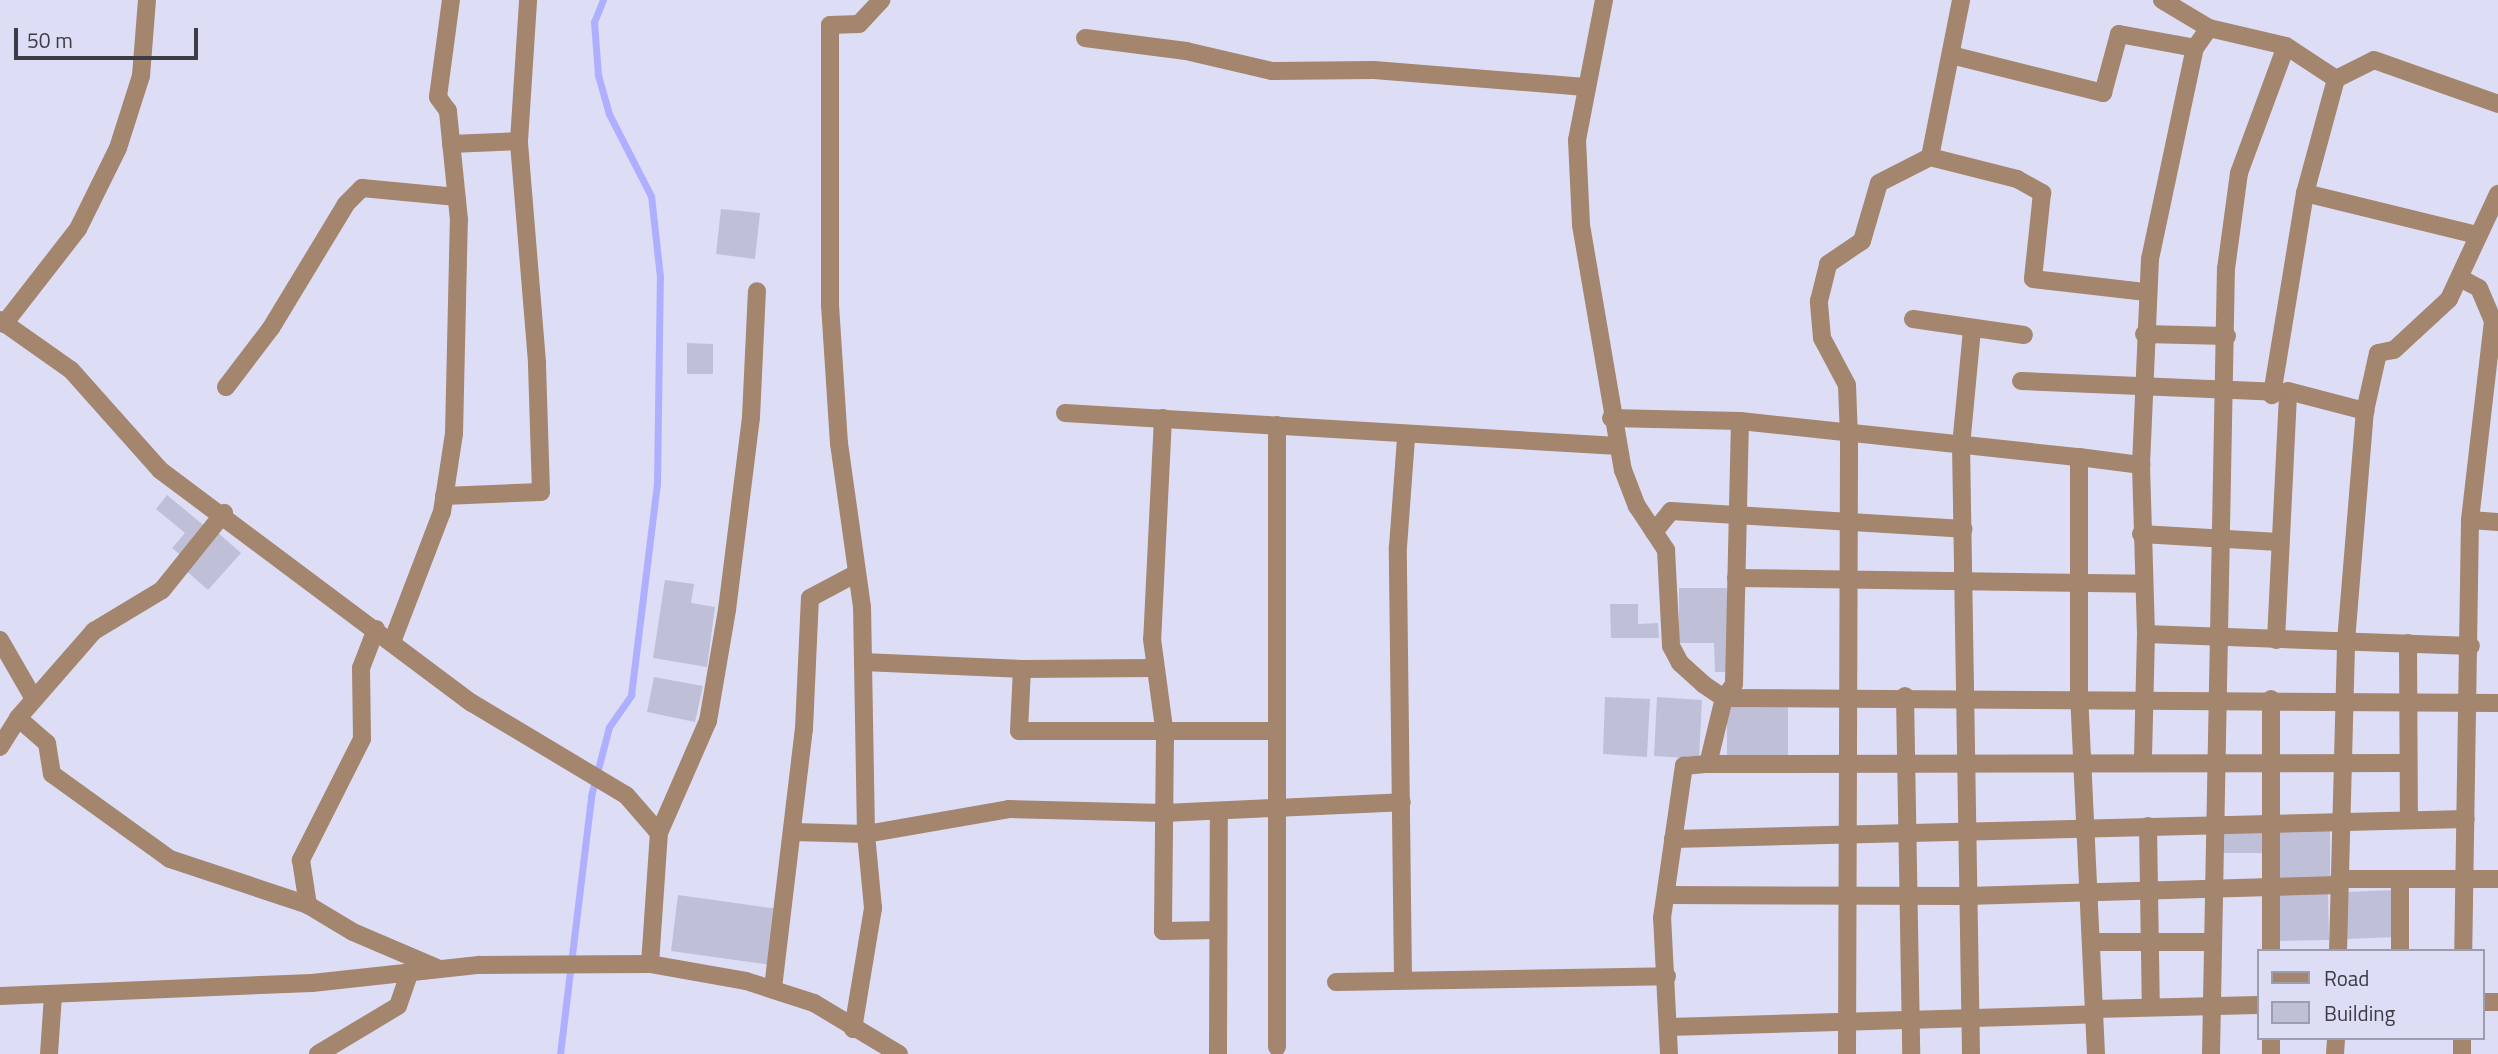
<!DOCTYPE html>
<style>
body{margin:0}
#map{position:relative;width:2498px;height:1054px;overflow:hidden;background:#dddef6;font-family:"Titillium Web",sans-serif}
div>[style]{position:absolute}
.stream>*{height:7px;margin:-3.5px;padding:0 3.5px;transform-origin:3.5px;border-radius:3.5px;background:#afafff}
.building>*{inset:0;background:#bfc0d8}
.minor>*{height:18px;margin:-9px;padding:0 9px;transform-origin:9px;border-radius:9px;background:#a4856d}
span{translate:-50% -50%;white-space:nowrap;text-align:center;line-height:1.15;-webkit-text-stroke:6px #dddef6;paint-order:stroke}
.legend{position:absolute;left:2257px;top:949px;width:228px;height:91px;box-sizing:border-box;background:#dddef6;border:2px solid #9c9daf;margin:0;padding:9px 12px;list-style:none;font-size:21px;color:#3b3c45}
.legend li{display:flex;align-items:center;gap:14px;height:35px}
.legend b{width:35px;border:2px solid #9c9daf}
.scale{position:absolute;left:14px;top:28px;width:184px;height:32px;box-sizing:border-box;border:4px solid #3b3c45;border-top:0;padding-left:9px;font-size:21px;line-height:24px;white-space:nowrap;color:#3b3c45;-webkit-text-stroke:5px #dddef6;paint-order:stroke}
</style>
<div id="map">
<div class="stream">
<i style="left:560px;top:1054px;width:260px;rotate:-83.1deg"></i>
<i style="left:591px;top:796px;width:71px;rotate:-75.4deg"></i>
<i style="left:609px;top:727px;width:39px;rotate:-55deg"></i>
<i style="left:631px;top:695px;width:213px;rotate:-83deg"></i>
<i style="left:657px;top:484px;width:207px;rotate:-89.2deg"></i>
<i style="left:660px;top:277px;width:81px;rotate:-96.3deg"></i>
<i style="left:651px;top:196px;width:92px;rotate:-117.1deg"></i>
<i style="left:609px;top:114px;width:41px;rotate:-105.8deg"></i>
<i style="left:598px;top:75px;width:53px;rotate:-94.3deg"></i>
<i style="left:594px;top:22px;width:24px;rotate:-68deg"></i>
</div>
<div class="building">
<i style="clip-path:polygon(721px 209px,760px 213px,755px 259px,716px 254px)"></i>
<i style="clip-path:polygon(687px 343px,713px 344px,713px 374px,687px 374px)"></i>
<i style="clip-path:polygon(167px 495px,207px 528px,184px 558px,172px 548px,185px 533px,156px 509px)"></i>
<i style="clip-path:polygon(216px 531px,241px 553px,208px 590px,183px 568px)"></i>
<i style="clip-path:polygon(665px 580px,694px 584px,691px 603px,715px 607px,707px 667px,653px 658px)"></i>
<i style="clip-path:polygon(1679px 588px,1727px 588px,1727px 672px,1715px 672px,1714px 643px,1679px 643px)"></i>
<i style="clip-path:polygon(1610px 604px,1638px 604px,1638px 624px,1658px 623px,1659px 638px,1611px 638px)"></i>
<i style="clip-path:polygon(654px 677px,703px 686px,695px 722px,647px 712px)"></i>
<i style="clip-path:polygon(1605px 697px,1650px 699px,1647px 757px,1603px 754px)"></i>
<i style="clip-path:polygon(1657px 697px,1702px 700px,1699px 759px,1654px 756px)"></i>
<i style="clip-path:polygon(1727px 706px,1788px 706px,1788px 759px,1727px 759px)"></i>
<i style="clip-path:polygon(2220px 825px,2267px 826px,2266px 853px,2220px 853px)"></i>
<i style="clip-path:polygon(2278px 829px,2330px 830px,2330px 883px,2277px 883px)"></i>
<i style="clip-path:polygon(2396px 890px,2398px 937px,2347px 939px,2345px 892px)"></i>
<i style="clip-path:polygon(2328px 891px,2329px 940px,2279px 941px,2278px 892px)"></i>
<i style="clip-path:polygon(678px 895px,779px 909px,771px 965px,671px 951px)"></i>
</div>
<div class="minor">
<i style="left:1604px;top:0;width:143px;rotate:100.9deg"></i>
<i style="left:1577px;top:140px;width:85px;rotate:87.3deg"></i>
<i style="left:1581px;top:225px;width:249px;rotate:80.3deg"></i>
<i style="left:1623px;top:470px;width:39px;rotate:69deg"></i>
<i style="left:1637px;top:506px;width:53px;rotate:56.6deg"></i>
<i style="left:1666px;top:550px;width:96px;rotate:87deg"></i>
<i style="left:1671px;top:646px;width:19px;rotate:62deg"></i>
<i style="left:1680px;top:663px;width:31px;rotate:42deg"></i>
<i style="left:1703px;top:684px;width:25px;rotate:34deg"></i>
<i style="left:1724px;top:698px;width:774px;rotate:0.37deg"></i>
<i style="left:2162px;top:0;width:55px;rotate:30.8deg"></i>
<i style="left:1085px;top:38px;width:102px;rotate:7.3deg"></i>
<i style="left:1186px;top:51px;width:88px;rotate:13.1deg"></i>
<i style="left:1272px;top:71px;width:102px;rotate:-0.6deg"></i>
<i style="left:1374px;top:70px;width:212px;rotate:4.6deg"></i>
<i style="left:1951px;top:55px;width:157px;rotate:14deg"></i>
<i style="left:2103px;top:93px;width:61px;rotate:-74.8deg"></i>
<i style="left:2119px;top:34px;width:77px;rotate:10.4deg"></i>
<i style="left:2336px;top:79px;width:42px;rotate:-26.6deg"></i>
<i style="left:2374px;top:60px;width:132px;rotate:19.5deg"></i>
<i style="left:451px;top:144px;width:68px;rotate:-2.5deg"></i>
<i style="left:1930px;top:157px;width:160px;rotate:-78.8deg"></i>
<i style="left:2305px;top:193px;width:177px;rotate:13.7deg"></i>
<i style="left:2460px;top:278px;width:21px;rotate:28deg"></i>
<i style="left:2479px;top:288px;width:36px;rotate:67deg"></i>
<i style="left:2493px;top:321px;width:200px;rotate:96.6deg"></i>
<i style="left:2470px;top:520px;width:431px;rotate:90.9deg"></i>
<i style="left:1913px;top:319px;width:112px;rotate:8.2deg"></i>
<i style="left:0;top:320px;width:87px;rotate:35.2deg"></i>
<i style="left:71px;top:370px;width:134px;rotate:48.3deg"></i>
<i style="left:160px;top:470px;width:389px;rotate:36.8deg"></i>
<i style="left:472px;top:703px;width:179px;rotate:30.9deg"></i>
<i style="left:626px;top:795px;width:50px;rotate:49deg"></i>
<i style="left:4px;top:324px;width:120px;rotate:-52.1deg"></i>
<i style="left:78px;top:229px;width:90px;rotate:-63.7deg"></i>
<i style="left:118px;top:148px;width:76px;rotate:-72.3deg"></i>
<i style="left:141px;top:76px;width:76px;rotate:-85.5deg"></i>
<i style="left:2144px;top:334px;width:83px;rotate:1.4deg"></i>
<i style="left:2021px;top:381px;width:260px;rotate:2.4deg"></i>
<i style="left:226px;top:387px;width:74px;rotate:-52.7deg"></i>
<i style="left:271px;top:328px;width:145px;rotate:-58.8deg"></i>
<i style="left:346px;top:204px;width:23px;rotate:-45deg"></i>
<i style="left:362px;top:188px;width:95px;rotate:5.4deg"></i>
<i style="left:1065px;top:413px;width:554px;rotate:3.42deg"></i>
<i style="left:1163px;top:418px;width:221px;rotate:92.8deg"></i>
<i style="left:1152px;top:639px;width:97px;rotate:82.3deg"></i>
<i style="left:1165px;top:735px;width:196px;rotate:90.6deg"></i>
<i style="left:1163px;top:931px;width:55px;rotate:-1deg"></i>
<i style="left:1611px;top:418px;width:129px;rotate:1.3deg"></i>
<i style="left:1740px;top:421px;width:341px;rotate:6.1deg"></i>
<i style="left:2141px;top:465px;width:169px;rotate:88.3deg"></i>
<i style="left:2146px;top:634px;width:127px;rotate:91.4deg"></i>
<i style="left:444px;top:496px;width:97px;rotate:-2.4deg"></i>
<i style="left:541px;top:492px;width:130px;rotate:-91.8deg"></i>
<i style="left:537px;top:362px;width:222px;rotate:-94.7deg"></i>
<i style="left:519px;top:141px;width:141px;rotate:-86.3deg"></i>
<i style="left:2470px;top:520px;width:28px;rotate:4deg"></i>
<i style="left:1654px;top:532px;width:27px;rotate:-51deg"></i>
<i style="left:1671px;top:511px;width:293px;rotate:3.5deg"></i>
<i style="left:2141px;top:534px;width:138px;rotate:3.3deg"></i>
<i style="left:1736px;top:578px;width:408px;rotate:0.8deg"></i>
<i style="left:376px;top:629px;width:42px;rotate:111deg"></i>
<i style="left:361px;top:668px;width:71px;rotate:89.2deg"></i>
<i style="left:362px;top:739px;width:136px;rotate:116.8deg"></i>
<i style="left:301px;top:860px;width:46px;rotate:81.2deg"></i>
<i style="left:308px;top:905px;width:52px;rotate:31deg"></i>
<i style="left:353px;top:932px;width:91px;rotate:23.2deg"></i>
<i style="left:2146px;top:634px;width:325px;rotate:2.1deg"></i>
<i style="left:0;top:640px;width:68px;rotate:60deg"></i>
<i style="left:2276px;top:640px;width:249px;rotate:-87.2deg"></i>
<i style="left:2288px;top:391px;width:80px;rotate:14.6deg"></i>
<i style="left:392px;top:642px;width:139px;rotate:-69deg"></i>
<i style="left:442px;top:512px;width:79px;rotate:-81.3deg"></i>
<i style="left:454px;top:434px;width:214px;rotate:-88.7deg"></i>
<i style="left:459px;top:220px;width:110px;rotate:-95.8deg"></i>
<i style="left:448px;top:111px;width:17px;rotate:-126deg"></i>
<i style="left:438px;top:97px;width:98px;rotate:-82.4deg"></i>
<i style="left:2408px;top:643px;width:177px;rotate:89.7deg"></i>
<i style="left:863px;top:662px;width:159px;rotate:2.5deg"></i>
<i style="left:1022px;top:669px;width:133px;rotate:-0.4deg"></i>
<i style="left:1022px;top:669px;width:62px;rotate:92.8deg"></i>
<i style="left:1019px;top:731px;width:257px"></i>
<i style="left:1905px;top:696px;width:358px;rotate:89deg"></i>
<i style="left:2271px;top:699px;width:252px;rotate:90deg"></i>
<i style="left:18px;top:718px;width:38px;rotate:41deg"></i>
<i style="left:47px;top:743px;width:31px;rotate:81deg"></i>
<i style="left:52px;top:774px;width:145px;rotate:35.8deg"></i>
<i style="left:170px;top:859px;width:145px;rotate:18.4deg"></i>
<i style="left:0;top:747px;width:34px;rotate:-58deg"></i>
<i style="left:18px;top:718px;width:116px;rotate:-48.9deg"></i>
<i style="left:94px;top:631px;width:79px;rotate:-31.1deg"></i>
<i style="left:162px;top:590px;width:99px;rotate:-51.2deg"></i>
<i style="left:1708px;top:764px;width:700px;rotate:-0.08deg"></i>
<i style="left:2148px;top:826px;width:181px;rotate:89.1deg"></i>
<i style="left:794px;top:832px;width:72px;rotate:1.6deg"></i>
<i style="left:866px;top:834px;width:145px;rotate:-9.9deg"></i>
<i style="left:1009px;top:809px;width:155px;rotate:1.5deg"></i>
<i style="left:1164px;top:813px;width:238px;rotate:-2.6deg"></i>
<i style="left:1673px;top:839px;width:793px;rotate:-1.44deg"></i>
<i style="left:2339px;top:879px;width:159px"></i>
<i style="left:2400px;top:883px;width:68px;rotate:90deg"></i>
<i style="left:1666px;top:895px;width:301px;rotate:0.2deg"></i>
<i style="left:1967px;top:896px;width:372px;rotate:-1.7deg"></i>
<i style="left:2093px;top:942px;width:120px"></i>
<i style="left:2338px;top:951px;width:310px;rotate:-88.5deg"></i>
<i style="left:2346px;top:641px;width:231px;rotate:-85.3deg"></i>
<i style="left:2365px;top:411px;width:59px;rotate:-77.4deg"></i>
<i style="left:2378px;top:353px;width:16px;rotate:-11deg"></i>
<i style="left:2394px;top:350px;width:75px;rotate:-42.8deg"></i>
<i style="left:2449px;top:299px;width:116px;rotate:-65deg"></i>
<i style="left:650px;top:964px;width:131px;rotate:-86.1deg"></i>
<i style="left:659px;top:833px;width:122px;rotate:-66.4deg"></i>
<i style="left:708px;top:721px;width:113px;rotate:-80.3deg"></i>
<i style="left:727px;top:610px;width:194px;rotate:-82.9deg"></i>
<i style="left:751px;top:417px;width:126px;rotate:-87.3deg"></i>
<i style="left:1403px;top:979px;width:432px;rotate:-90.7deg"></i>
<i style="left:1398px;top:547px;width:110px;rotate:-85.8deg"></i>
<i style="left:1336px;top:982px;width:331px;rotate:-1deg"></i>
<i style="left:773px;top:988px;width:261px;rotate:-83.2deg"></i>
<i style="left:804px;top:729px;width:131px;rotate:-87.4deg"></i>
<i style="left:810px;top:598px;width:53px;rotate:-28deg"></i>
<i style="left:0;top:996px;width:312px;rotate:-2.4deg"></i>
<i style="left:312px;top:983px;width:168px;rotate:-6.2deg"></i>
<i style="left:479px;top:965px;width:171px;rotate:-0.3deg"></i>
<i style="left:650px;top:964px;width:97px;rotate:10deg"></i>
<i style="left:746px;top:981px;width:71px;rotate:17.9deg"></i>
<i style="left:814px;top:1003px;width:99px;rotate:31deg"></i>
<i style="left:2482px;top:1002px;width:16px"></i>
<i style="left:2095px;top:1009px;width:163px;rotate:-1.4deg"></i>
<i style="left:1669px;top:1027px;width:426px;rotate:-1.7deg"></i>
<i style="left:853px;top:1029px;width:123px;rotate:-80.6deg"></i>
<i style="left:873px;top:908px;width:74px;rotate:-95.4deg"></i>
<i style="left:866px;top:834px;width:227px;rotate:-91deg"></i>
<i style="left:862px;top:607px;width:165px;rotate:-98deg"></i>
<i style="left:839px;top:444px;width:138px;rotate:-93.7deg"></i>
<i style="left:830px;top:306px;width:281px;rotate:-90deg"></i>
<i style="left:830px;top:25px;width:29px;rotate:-2deg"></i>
<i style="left:859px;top:24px;width:33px;rotate:-47deg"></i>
<i style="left:1277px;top:1047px;width:622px;rotate:-90deg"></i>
<i style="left:49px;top:1054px;width:59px;rotate:-86.1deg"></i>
<i style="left:318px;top:1054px;width:93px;rotate:-31deg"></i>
<i style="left:398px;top:1006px;width:36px;rotate:-71deg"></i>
<i style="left:1218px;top:1054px;width:243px;rotate:-89.8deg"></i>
<i style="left:1669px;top:1054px;width:136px;rotate:-92.9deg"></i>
<i style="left:1662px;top:918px;width:154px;rotate:-81.8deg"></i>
<i style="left:1684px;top:766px;width:24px;rotate:-5deg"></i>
<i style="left:1708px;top:764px;width:68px;rotate:-76.4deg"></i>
<i style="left:1724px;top:698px;width:17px;rotate:-54deg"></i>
<i style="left:1734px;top:684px;width:263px;rotate:-88.7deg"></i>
<i style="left:1847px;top:1054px;width:617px;rotate:-89.81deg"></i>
<i style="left:1849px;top:437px;width:52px;rotate:-92.2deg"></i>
<i style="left:1847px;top:385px;width:53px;rotate:-118deg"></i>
<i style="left:1822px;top:338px;width:37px;rotate:-95deg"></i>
<i style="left:1819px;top:301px;width:38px;rotate:-76deg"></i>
<i style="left:1828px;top:264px;width:41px;rotate:-34.1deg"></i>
<i style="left:1862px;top:241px;width:60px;rotate:-73.7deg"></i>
<i style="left:1879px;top:183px;width:57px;rotate:-27deg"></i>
<i style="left:1930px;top:157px;width:90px;rotate:14.2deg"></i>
<i style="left:2017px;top:179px;width:29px;rotate:29deg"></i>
<i style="left:2042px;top:193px;width:86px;rotate:96deg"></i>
<i style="left:2033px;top:279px;width:114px;rotate:6.6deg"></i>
<i style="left:1971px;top:1054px;width:608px;rotate:-90.94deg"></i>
<i style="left:1961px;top:446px;width:117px;rotate:-84.6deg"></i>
<i style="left:2096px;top:1054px;width:356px;rotate:-92.7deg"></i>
<i style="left:2079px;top:698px;width:241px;rotate:-90deg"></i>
<i style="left:2079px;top:457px;width:63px;rotate:7.4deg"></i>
<i style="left:2141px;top:465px;width:206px;rotate:-87.5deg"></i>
<i style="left:2150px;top:259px;width:216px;rotate:-78deg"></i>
<i style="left:2195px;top:48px;width:24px;rotate:-55deg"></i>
<i style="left:2209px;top:28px;width:79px;rotate:13.2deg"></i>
<i style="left:2286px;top:46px;width:60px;rotate:33.4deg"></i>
<i style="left:2336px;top:79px;width:118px;rotate:105.2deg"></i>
<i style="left:2305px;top:193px;width:205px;rotate:99.3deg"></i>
<i style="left:2211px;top:1054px;width:785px;rotate:-88.91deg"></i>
<i style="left:2226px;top:269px;width:97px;rotate:-82.3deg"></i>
<i style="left:2239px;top:173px;width:135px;rotate:-69.7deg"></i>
<i style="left:2271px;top:1054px;width:16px;rotate:-90deg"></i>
<i style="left:2335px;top:1054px;width:16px;rotate:-86deg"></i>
<i style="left:2462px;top:1054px;width:16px;rotate:-90deg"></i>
</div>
<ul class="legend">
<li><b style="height:9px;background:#a4856d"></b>Road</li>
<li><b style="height:19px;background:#bfc0d8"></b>Building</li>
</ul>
<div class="scale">50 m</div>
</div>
